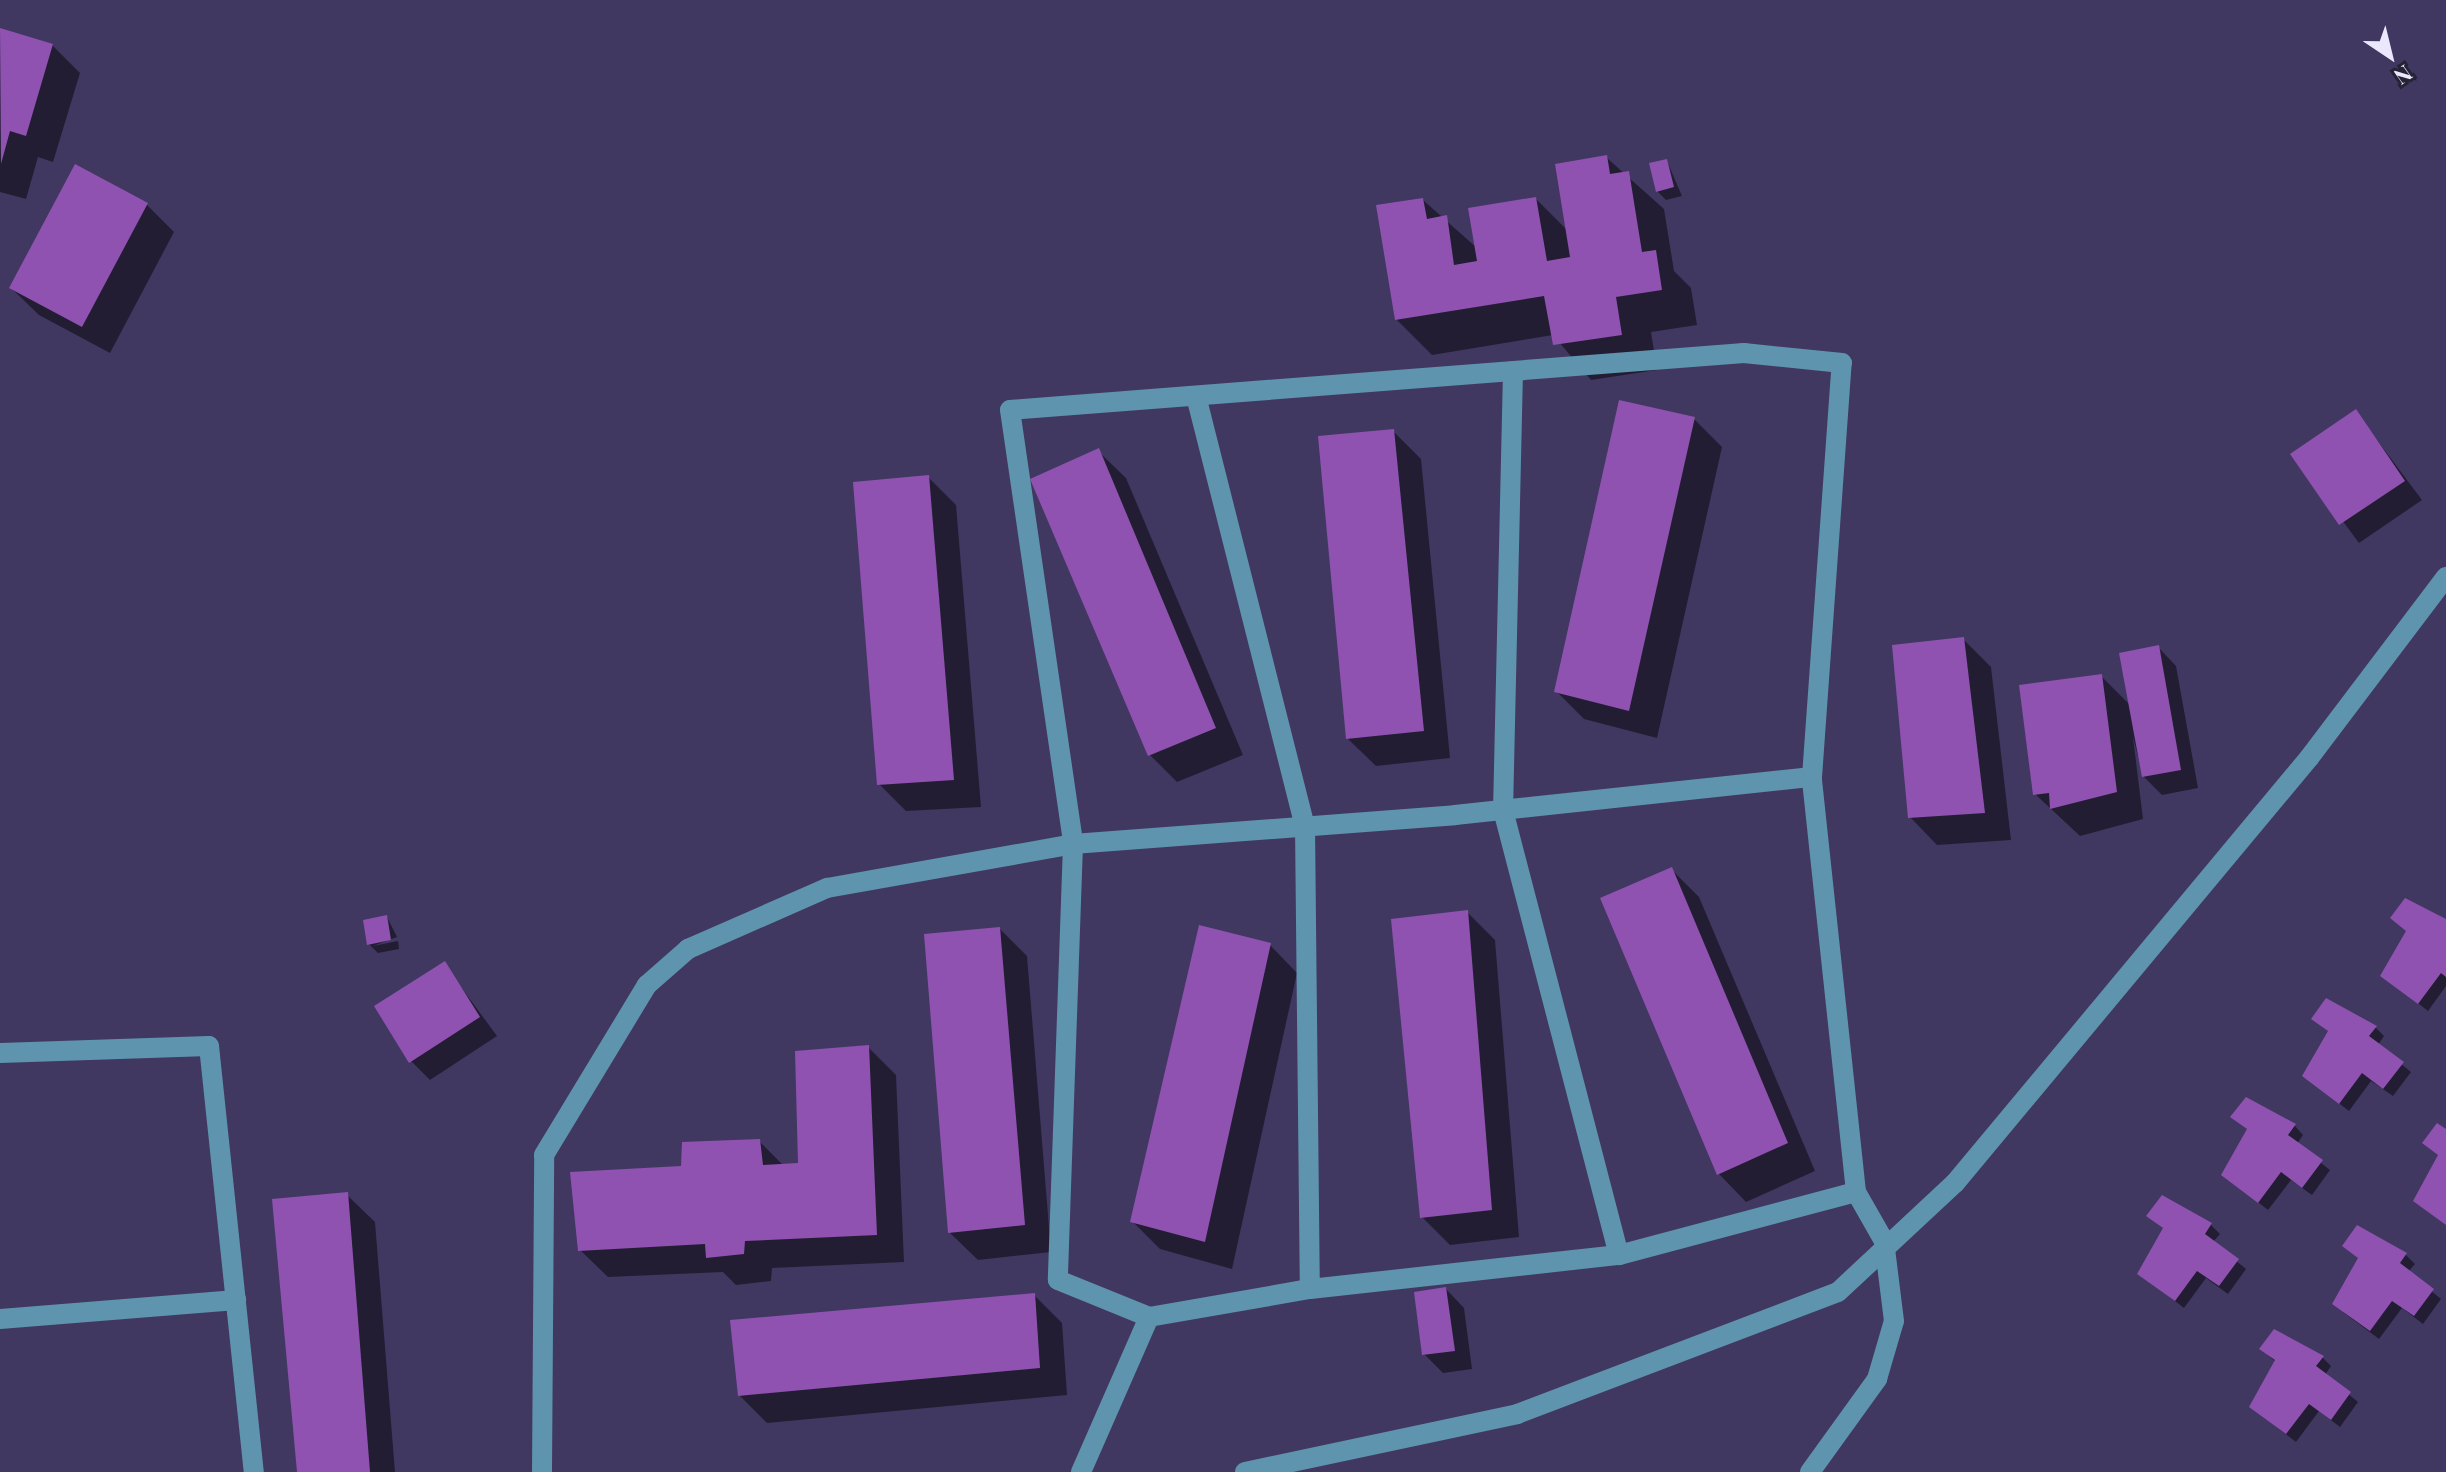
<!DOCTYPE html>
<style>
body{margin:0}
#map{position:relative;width:2446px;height:1472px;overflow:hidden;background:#403861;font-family:"Playfair Display",serif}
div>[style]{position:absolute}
.shadow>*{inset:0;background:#0007}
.building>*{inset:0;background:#8f52b1}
.minor>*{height:20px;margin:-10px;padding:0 10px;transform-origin:10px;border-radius:10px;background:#5f94af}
span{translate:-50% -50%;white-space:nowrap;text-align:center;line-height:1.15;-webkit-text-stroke:6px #262336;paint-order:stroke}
.north{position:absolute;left:2350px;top:16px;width:80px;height:80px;-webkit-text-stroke:6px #262336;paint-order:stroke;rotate:145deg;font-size:22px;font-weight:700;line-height:32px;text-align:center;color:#ebe8fd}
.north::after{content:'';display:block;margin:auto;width:28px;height:36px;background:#ebe8fd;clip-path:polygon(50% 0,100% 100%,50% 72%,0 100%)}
</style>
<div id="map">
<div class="shadow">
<i style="clip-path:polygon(0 30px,52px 45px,80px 73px,53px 162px,38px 157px,26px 199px,0 192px)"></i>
<i style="clip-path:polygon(1607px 158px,1664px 209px,1674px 271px,1691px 288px,1697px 325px,1651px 332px,1657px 370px,1591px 380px,1553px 335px,1432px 355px,1396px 319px,1423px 200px,1477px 248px,1536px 199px,1568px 231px)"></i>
<i style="clip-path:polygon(1667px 161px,1682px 196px,1666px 200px,1657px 191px)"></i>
<i style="clip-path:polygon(147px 205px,174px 232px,110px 353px,39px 315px,11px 288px)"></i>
<i style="clip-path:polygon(2356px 412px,2422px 500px,2359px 543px,2293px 454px)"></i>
<i style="clip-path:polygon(1694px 419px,1722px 447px,1657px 738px,1584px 719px,1556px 691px)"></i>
<i style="clip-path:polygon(1393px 431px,1421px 459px,1450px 758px,1376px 766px,1348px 739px)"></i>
<i style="clip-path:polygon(1098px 451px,1126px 478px,1243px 755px,1177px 782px,1150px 755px)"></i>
<i style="clip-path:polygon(928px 477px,956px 505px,981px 807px,906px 811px,879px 784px)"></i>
<i style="clip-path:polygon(1963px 639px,1991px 667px,2011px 840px,1937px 845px,1910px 817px)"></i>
<i style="clip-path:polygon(2158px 647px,2176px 666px,2198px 788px,2162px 795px,2143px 776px,2133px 737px,2143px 819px,2080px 836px,2035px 794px,2101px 676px,2131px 706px)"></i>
<i style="clip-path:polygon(1672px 870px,1699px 897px,1815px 1171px,1746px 1202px,1719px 1174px,1602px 899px)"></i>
<i style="clip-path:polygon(1467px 912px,1495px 940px,1519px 1237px,1450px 1245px,1422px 1217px)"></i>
<i style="clip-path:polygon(387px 917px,397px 937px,373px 946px,398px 941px,399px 949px,378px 953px,369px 944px)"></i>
<i style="clip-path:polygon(2446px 923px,2446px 986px,2428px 1011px,2383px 976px,2408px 932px)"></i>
<i style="clip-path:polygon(1000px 929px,1027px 956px,1051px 1252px,978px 1260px,950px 1233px)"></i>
<i style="clip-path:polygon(1270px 945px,1297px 973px,1232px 1269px,1160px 1249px,1132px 1221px)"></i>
<i style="clip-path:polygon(444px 964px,497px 1036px,430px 1080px,411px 1061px)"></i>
<i style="clip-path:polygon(2327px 1001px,2376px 1028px,2384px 1036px,2378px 1045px,2411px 1072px,2393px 1096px,2371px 1081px,2349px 1111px,2304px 1076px,2329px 1032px,2314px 1018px)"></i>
<i style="clip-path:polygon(868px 1047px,896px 1075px,904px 1262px,772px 1268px,771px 1281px,736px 1285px,723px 1272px,608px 1277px,580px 1250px,683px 1168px,759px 1141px,784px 1166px,800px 1165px)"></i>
<i style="clip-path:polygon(2246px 1100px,2295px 1126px,2303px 1135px,2297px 1144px,2330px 1170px,2312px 1195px,2291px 1180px,2268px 1210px,2223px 1175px,2248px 1130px,2233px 1117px)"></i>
<i style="clip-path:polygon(347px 1195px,375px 1222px,395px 1472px,299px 1472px)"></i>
<i style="clip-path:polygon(2162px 1198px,2211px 1225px,2220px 1234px,2213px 1242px,2246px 1269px,2228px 1294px,2206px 1278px,2184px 1308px,2140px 1274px,2164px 1229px,2149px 1216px)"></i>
<i style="clip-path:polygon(2357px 1228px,2406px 1255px,2415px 1264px,2408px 1272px,2441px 1299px,2423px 1324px,2402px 1308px,2379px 1339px,2343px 1312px,2360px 1259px)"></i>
<i style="clip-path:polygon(1446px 1289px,1464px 1308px,1472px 1369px,1443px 1373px,1424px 1354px)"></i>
<i style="clip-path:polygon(1034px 1295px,1062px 1323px,1067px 1395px,767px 1423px,739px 1395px)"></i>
<i style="clip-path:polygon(2261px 1349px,2323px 1358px,2331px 1366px,2325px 1375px,2358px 1402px,2340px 1427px,2319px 1411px,2296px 1442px,2261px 1415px,2276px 1362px)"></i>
</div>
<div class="building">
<i style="clip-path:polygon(0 28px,53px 44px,26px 136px,10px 131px,1px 164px)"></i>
<i style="clip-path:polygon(1607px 155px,1610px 174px,1629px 171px,1642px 252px,1656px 250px,1662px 290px,1616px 297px,1622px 335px,1553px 345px,1544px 296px,1395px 320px,1376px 205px,1423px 198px,1427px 219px,1447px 215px,1454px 265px,1477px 261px,1468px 208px,1536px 197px,1547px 261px,1570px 257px,1555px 164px)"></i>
<i style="clip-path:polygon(1667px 159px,1674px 187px,1656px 192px,1649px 163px)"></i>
<i style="clip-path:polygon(75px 164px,148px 203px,82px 327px,9px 288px)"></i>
<i style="clip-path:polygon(1619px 400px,1695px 417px,1629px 711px,1554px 692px)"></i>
<i style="clip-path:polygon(2356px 409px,2405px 481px,2339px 525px,2290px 454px)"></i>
<i style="clip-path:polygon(1394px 429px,1424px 731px,1346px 739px,1318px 436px)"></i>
<i style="clip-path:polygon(1099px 448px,1216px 728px,1148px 756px,1030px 479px)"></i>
<i style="clip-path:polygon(929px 475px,954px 780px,877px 785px,853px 482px)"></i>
<i style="clip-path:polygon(1964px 637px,1985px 813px,1908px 818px,1892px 645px)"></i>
<i style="clip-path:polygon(2159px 645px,2181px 770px,2142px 777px,2119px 653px)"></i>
<i style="clip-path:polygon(2102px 674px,2117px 792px,2050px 809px,2049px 793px,2033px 795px,2019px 685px)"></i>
<i style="clip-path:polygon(1672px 867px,1788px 1143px,1717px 1175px,1600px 898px)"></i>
<i style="clip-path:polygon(2405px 898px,2446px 919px,2446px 977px,2441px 973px,2418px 1004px,2380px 976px,2406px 931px,2390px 918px)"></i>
<i style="clip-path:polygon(1468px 910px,1492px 1210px,1420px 1218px,1391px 919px)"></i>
<i style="clip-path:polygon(387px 915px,391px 940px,367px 945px,363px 920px)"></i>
<i style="clip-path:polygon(1199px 925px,1271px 943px,1205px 1242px,1130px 1222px)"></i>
<i style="clip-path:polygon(1000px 927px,1025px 1225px,948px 1233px,924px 934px)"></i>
<i style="clip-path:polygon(445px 961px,480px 1017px,409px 1063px,374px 1006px)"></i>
<i style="clip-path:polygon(2326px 998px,2377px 1026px,2369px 1036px,2404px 1062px,2383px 1089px,2362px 1073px,2339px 1104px,2302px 1076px,2328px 1031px,2311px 1019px)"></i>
<i style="clip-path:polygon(869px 1045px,877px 1235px,745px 1241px,744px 1254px,706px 1258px,705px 1244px,578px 1251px,570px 1172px,681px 1166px,682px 1142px,760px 1139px,763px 1165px,798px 1163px,795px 1051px)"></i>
<i style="clip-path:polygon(2246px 1097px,2296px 1124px,2288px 1135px,2323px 1160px,2302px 1188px,2281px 1172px,2258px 1203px,2221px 1175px,2247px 1129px,2230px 1117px)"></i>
<i style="clip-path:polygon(2437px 1123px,2446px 1129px,2446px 1225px,2413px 1201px,2438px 1155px,2422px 1143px)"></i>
<i style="clip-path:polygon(348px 1192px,370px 1472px,297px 1472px,272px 1199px)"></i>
<i style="clip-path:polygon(2162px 1195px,2212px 1223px,2205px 1234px,2239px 1259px,2219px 1286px,2197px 1271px,2175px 1301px,2137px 1274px,2163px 1228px,2146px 1216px)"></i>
<i style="clip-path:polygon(2357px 1225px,2407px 1253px,2400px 1263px,2434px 1289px,2414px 1316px,2392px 1301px,2370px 1331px,2332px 1304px,2358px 1258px,2342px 1246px)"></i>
<i style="clip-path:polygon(1446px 1287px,1455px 1351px,1422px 1355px,1414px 1292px)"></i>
<i style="clip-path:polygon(1035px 1293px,1040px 1368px,738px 1396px,730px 1320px)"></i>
<i style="clip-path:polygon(2274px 1329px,2324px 1356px,2316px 1366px,2351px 1392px,2331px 1420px,2309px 1404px,2286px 1434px,2249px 1407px,2275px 1360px,2259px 1349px)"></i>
</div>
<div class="minor">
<i style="left:1513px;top:371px;width:439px;rotate:91.3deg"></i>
<i style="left:1503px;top:810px;width:460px;rotate:75.4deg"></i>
<i style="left:1196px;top:396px;width:444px;rotate:75.8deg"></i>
<i style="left:1305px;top:826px;width:463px;rotate:89.4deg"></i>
<i style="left:0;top:1053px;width:209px;rotate:-1.9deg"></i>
<i style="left:209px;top:1046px;width:428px;rotate:84deg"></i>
<i style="left:0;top:1319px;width:237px;rotate:-4.6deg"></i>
<i style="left:542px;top:1472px;width:317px;rotate:-89.6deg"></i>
<i style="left:544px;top:1155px;width:199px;rotate:-58.8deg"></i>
<i style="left:647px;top:985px;width:55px;rotate:-41.3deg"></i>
<i style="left:688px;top:949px;width:152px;rotate:-23.7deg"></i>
<i style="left:827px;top:888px;width:250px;rotate:-10.1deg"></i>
<i style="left:1073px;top:844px;width:383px;rotate:-4.3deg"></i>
<i style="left:1455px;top:815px;width:359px;rotate:-6.1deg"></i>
<i style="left:1081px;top:1472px;width:169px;rotate:-66.3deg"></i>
<i style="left:1245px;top:1472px;width:278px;rotate:-12deg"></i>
<i style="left:1517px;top:1414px;width:343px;rotate:-20.8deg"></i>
<i style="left:1838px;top:1292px;width:160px;rotate:-43deg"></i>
<i style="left:1955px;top:1183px;width:553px;rotate:-50.21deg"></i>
<i style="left:2309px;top:758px;width:227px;rotate:-52.9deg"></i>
<i style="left:1810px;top:1472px;width:115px;rotate:-54.2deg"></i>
<i style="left:1877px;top:1379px;width:60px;rotate:-73.7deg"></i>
<i style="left:1894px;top:1321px;width:81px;rotate:-97.1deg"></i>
<i style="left:1884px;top:1241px;width:56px;rotate:-119.7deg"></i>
<i style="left:1856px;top:1192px;width:417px;rotate:-96.1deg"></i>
<i style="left:1812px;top:777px;width:415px;rotate:-85.9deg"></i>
<i style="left:1842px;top:363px;width:99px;rotate:-174.2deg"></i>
<i style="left:1744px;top:353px;width:736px;rotate:175.56deg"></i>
<i style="left:1010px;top:410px;width:439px;rotate:81.7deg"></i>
<i style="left:1073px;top:844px;width:436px;rotate:92deg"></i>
<i style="left:1058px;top:1280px;width:98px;rotate:22.1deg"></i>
<i style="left:1149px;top:1317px;width:163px;rotate:-9.9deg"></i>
<i style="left:1310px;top:1289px;width:311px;rotate:-6.3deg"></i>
<i style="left:1619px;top:1255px;width:245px;rotate:-14.9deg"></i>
</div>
<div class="north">N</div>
</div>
